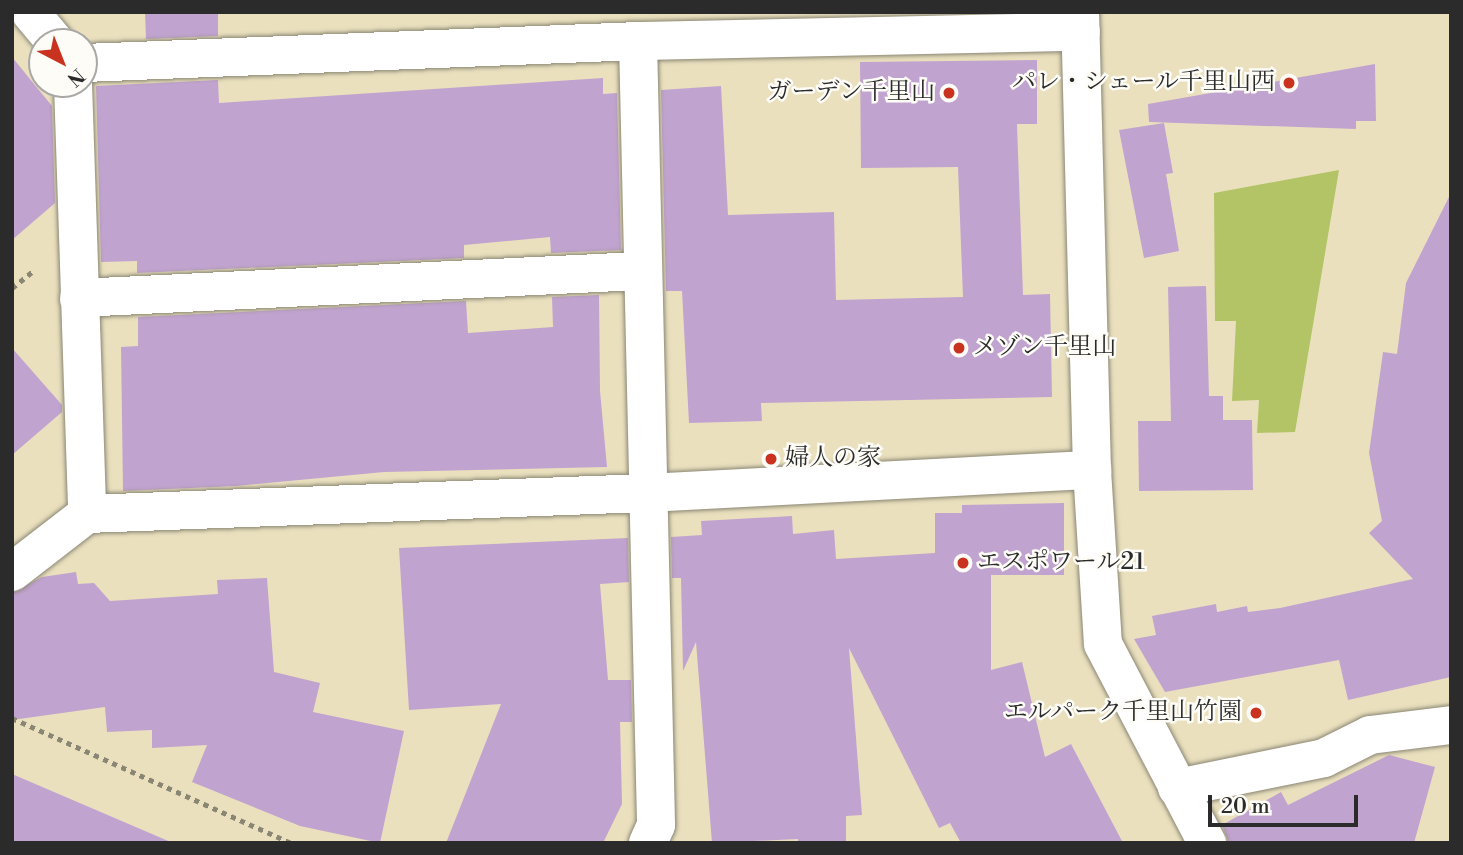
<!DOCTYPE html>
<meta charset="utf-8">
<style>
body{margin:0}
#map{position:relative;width:1463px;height:855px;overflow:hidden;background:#eae0be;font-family:"Libre Bodoni","Noto Serif JP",serif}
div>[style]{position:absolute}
.green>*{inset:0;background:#b3c467}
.building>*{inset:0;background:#c1a3d0}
.path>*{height:4.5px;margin-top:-2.25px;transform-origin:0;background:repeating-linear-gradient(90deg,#8a8674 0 5px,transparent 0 10px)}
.roads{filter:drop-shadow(0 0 2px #8a8674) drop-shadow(0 0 2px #8a8674)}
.minor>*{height:38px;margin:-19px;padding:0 19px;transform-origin:19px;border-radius:19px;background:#fff}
.dots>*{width:19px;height:19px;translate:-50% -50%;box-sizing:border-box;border:4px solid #fdfcf7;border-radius:50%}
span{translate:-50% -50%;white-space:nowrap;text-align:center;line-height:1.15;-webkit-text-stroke:5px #fdfcf7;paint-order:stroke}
.poi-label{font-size:24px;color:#2b2b2b}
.right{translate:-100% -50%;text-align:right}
.left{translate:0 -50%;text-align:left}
.frame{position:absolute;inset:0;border:14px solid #2b2b2b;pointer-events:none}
.north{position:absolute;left:28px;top:28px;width:70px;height:70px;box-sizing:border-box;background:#fdfcf7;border:2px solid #a9a8a5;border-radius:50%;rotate:138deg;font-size:19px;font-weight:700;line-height:28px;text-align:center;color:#2b2b2b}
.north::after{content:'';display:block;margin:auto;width:24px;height:32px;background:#c8321e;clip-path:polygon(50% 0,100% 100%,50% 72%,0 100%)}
.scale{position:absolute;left:1208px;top:795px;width:150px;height:32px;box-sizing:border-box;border:4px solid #2b2b2b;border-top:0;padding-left:9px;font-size:21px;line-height:24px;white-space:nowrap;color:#2b2b2b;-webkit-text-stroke:5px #fdfcf7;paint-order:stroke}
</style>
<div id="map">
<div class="green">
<i style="clip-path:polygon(1339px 170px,1295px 432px,1257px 433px,1259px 400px,1232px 401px,1236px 321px,1215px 321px,1214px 193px)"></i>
</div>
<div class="building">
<i style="clip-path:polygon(145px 12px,218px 12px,218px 36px,146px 39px)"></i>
<i style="clip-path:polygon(12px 57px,52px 106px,55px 203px,12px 240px)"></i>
<i style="clip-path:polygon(1037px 60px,1037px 124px,1017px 124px,1023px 295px,1050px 294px,1052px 397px,761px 403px,762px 421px,689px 423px,682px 291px,666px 291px,661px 90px,721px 86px,728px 215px,834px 212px,836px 300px,963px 297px,958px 167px,861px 168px,860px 62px)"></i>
<i style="clip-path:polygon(1375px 64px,1376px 121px,1356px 121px,1356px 129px,1149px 122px,1148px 104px)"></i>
<i style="clip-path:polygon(603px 78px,603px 94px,617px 93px,621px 250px,551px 253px,550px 237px,464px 245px,464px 258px,137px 273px,137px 261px,101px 262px,96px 86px,218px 80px,219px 103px)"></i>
<i style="clip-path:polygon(1164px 123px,1173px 173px,1166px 174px,1179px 251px,1144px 258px,1119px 130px)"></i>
<i style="clip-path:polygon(1451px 193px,1451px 677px,1348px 700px,1339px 660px,1165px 692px,1134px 639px,1156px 635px,1152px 616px,1216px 604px,1217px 612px,1247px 606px,1248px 612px,1280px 608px,1413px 579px,1369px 533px,1382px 521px,1369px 453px,1383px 352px,1397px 354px,1406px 283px)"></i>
<i style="clip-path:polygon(1206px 286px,1209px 396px,1223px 396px,1223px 420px,1252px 420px,1253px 490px,1139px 491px,1138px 421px,1171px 421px,1168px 287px)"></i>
<i style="clip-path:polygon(599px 295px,600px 391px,607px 467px,384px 472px,236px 486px,123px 491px,121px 347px,138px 346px,138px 317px,466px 301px,468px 333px,553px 327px,552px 297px)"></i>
<i style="clip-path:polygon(12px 348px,62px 405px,62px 412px,12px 455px)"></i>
<i style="clip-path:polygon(1064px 503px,1064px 575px,991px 575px,991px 670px,1022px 662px,1045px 757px,1071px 744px,1123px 843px,961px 843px,950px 823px,939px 828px,849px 648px,862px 815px,846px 816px,846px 843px,798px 843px,798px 839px,712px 843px,696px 642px,683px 671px,681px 578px,672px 578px,671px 537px,702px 535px,701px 521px,792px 516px,793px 534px,834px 530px,836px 559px,935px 553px,935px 513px,962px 513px,962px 505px)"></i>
<i style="clip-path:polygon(628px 538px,629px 582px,600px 584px,608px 680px,631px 680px,632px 722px,620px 722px,622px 804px,603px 843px,446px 843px,501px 704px,409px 710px,399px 548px)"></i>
<i style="clip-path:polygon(76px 572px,78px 584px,94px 583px,110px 601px,218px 594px,217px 580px,267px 578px,274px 672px,320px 683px,313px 712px,404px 731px,380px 843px,300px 826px,192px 782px,207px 745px,152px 748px,152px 730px,107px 732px,105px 707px,12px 720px,12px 593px,42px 577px)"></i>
<i style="clip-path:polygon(1389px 755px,1435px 767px,1414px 843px,1229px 843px,1222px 825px,1281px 792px,1288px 805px)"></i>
<i style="clip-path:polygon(12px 774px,173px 843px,12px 843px)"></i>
</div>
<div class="path">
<i style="left:12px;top:288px;width:27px;rotate:-39deg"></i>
<i style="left:12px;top:718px;width:306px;rotate:24.1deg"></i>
</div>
<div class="roads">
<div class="minor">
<i style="left:30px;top:12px;width:39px;rotate:50deg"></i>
<i style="left:1080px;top:12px;width:458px;rotate:88.5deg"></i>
<i style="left:1092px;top:470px;width:174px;rotate:86.4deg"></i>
<i style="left:1103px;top:644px;width:225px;rotate:62.4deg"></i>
<i style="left:638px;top:41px;width:784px;rotate:88.68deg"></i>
<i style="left:656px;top:825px;width:20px;rotate:114deg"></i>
<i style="left:84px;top:63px;width:554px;rotate:-2.27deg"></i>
<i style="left:638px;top:41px;width:443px;rotate:-1.2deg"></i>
<i style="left:73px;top:84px;width:430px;rotate:88.1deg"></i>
<i style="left:79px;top:298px;width:562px;rotate:-2.76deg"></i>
<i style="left:12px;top:572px;width:95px;rotate:-37.7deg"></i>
<i style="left:87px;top:514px;width:560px;rotate:-2.15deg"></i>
<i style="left:647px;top:493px;width:446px;rotate:-3deg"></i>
<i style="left:1177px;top:788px;width:150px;rotate:-11.5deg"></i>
<i style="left:1324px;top:758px;width:51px;rotate:-26.6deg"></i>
<i style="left:1370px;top:735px;width:82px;rotate:-7deg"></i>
</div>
</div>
<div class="dots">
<i style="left:1289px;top:83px;background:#c8321e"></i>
<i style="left:949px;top:93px;background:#c8321e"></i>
<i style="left:959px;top:348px;background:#c8321e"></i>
<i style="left:771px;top:459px;background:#c8321e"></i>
<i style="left:963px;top:563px;background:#c8321e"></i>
<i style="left:1256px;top:713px;background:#c8321e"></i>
</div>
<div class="poi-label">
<span class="right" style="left:1275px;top:83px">パレ・シェール千里山西</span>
<span class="right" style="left:935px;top:93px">ガーデン千里山</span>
<span class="left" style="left:973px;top:348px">メゾン千里山</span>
<span class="left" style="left:785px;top:459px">婦人の家</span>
<span class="left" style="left:977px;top:563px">エスポワール21</span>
<span class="right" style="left:1242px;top:713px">エルパーク千里山竹園</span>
</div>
<div class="frame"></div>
<div class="north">N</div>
<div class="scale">20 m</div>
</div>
